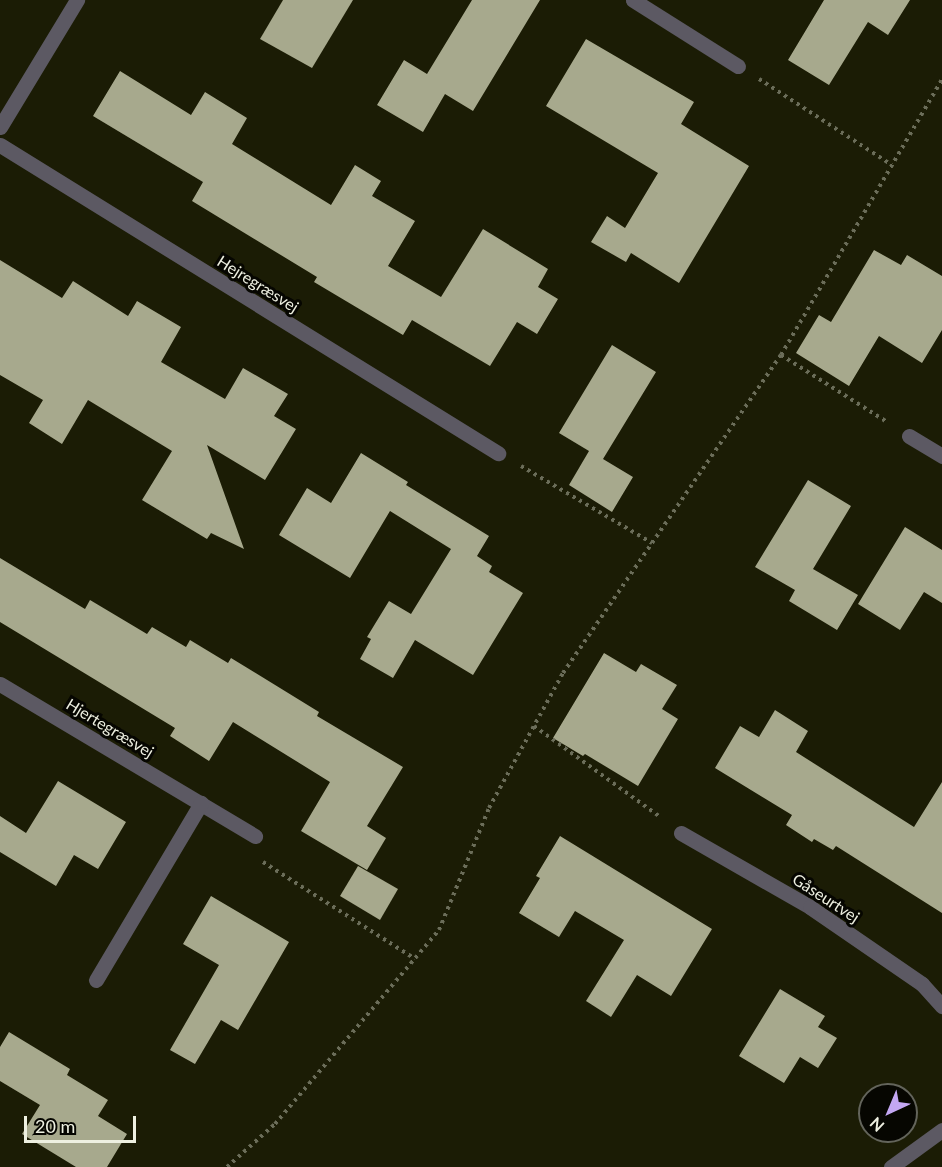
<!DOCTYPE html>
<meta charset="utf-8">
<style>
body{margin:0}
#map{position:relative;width:942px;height:1167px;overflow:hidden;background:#1b1c05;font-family:Lato,sans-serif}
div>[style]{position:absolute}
.building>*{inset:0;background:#a7a98d}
.path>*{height:4px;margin-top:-2px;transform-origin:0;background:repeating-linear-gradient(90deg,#6b6d59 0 3px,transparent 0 7.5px)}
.street>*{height:15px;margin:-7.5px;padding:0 7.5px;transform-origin:7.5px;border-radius:7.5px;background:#5c5963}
span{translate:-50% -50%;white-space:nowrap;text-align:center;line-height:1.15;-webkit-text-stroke:6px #060601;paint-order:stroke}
.street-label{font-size:16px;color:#eef0e1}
.north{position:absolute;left:858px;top:1083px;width:60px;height:60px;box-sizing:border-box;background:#060601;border:2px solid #63645b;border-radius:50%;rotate:224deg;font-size:16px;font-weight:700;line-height:24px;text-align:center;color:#eef0e1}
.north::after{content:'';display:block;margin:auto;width:21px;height:27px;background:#c3a7f2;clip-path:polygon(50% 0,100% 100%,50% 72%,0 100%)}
.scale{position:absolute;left:24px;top:1116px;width:112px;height:27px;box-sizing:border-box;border:3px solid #eef0e1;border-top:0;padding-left:8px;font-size:18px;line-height:21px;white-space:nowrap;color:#eef0e1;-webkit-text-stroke:4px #060601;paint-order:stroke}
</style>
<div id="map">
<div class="building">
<i style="clip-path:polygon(283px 0,353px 0,312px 68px,260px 39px)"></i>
<i style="clip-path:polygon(472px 0,540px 0,473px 111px,445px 94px,423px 132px,377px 105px,404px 60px,427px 74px)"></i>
<i style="clip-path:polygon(824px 0,910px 0,888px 35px,868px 22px,829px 85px,788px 60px)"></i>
<i style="clip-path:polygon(586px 39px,694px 102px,681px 124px,749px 166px,679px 283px,631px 253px,626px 262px,591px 242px,607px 216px,625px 228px,658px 173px,546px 106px)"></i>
<i style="clip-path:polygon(120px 71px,191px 115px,205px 92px,247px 118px,232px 144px,331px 205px,355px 165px,381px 181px,372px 196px,415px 221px,388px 266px,441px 297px,483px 229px,548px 269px,538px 287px,558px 299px,537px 334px,517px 322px,490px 366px,412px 320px,403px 335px,314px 282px,317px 277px,192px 201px,203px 182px,93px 116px)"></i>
<i style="clip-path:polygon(874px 250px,901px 265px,907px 255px,942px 276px,942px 330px,922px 363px,879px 336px,849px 386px,796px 353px,819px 315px,831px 322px)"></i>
<i style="clip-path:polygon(0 260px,62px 298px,73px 281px,128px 316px,137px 301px,181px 327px,161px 362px,225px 399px,243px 368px,288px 394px,274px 416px,296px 429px,265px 480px,207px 445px,244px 549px,211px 533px,207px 539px,142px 500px,172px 451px,88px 400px,62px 444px,29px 423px,43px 400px,0 375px)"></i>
<i style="clip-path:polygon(612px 345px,656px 372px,603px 459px,633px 477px,612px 512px,569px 485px,589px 451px,559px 433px)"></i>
<i style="clip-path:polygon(361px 453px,408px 482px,406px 485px,489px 536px,477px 556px,492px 566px,489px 572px,523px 593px,473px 675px,415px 640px,393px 678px,360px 659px,371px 639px,367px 637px,389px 601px,411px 614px,451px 549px,390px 511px,350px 578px,279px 535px,307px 488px,331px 503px)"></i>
<i style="clip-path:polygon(808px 480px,851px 506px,813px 569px,858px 595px,837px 630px,789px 601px,795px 590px,755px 567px)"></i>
<i style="clip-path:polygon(905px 527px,942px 550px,942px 603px,924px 592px,900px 630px,858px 604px)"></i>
<i style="clip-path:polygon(0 558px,85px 609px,90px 600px,147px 634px,152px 627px,186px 647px,190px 640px,228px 663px,231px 658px,319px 712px,317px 716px,403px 767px,367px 826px,386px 838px,367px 870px,301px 831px,330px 782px,233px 722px,209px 761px,170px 736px,175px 728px,0 622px)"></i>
<i style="clip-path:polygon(604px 653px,636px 672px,641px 664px,677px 685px,662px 709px,678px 719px,638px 786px,585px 754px,583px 756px,553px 738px)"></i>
<i style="clip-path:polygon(775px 710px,808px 731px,796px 752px,914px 827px,942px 782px,942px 913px,836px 846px,833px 850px,814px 839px,812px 842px,786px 825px,792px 815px,715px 768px,740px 726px,759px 737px)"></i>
<i style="clip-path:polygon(58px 781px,126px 822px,98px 869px,74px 855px,56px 886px,0 852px,0 816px,26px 833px)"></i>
<i style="clip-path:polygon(560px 836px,712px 929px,671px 996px,637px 975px,611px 1017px,586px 1001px,624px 940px,575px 911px,559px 937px,519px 913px,540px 878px,536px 876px)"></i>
<i style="clip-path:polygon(358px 866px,398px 889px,380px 920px,340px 896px)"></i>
<i style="clip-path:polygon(211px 896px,289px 942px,238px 1030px,221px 1020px,195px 1064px,170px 1050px,219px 965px,183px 944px)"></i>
<i style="clip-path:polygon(780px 989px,825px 1016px,818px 1027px,837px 1038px,818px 1068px,800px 1057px,784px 1083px,739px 1056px)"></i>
<i style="clip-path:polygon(9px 1032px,70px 1069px,67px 1075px,108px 1100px,98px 1116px,127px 1134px,107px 1167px,76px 1167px,22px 1134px,40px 1105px,0 1081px,0 1047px)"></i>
</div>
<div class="path">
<i style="left:759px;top:79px;width:158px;rotate:32.9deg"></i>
<i style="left:781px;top:355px;width:125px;rotate:32.3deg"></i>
<i style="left:521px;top:466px;width:152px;rotate:30.4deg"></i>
<i style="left:534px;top:726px;width:155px;rotate:35.8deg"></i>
<i style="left:263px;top:862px;width:180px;rotate:32.5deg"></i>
<i style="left:227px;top:1167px;width:64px;rotate:-41.9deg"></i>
<i style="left:275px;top:1124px;width:254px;rotate:-49.8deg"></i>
<i style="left:439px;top:930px;width:132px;rotate:-67.7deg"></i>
<i style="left:489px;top:808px;width:154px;rotate:-61.3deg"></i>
<i style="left:563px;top:673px;width:386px;rotate:-55.6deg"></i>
<i style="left:781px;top:355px;width:319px;rotate:-59.7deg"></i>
</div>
<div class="street">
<i style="left:633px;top:0;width:124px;rotate:32.2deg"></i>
<i style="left:0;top:127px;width:149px;rotate:-58.8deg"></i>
<i style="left:0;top:145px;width:586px;rotate:31.74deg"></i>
<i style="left:909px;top:436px;width:39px;rotate:31deg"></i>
<i style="left:0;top:684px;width:297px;rotate:30.8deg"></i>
<i style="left:681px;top:833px;width:149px;rotate:29.8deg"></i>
<i style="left:810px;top:907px;width:136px;rotate:34.5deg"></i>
<i style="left:922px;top:984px;width:30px;rotate:48deg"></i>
<i style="left:96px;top:980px;width:206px;rotate:-59.3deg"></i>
<i style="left:891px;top:1167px;width:63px;rotate:-36deg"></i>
</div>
<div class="street-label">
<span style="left:258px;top:284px;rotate:32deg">Hejregræsvej</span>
<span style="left:110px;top:728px;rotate:31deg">Hjertegræsvej</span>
<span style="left:826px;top:898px;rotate:33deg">Gåseurtvej</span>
</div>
<div class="north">N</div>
<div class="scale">20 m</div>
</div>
